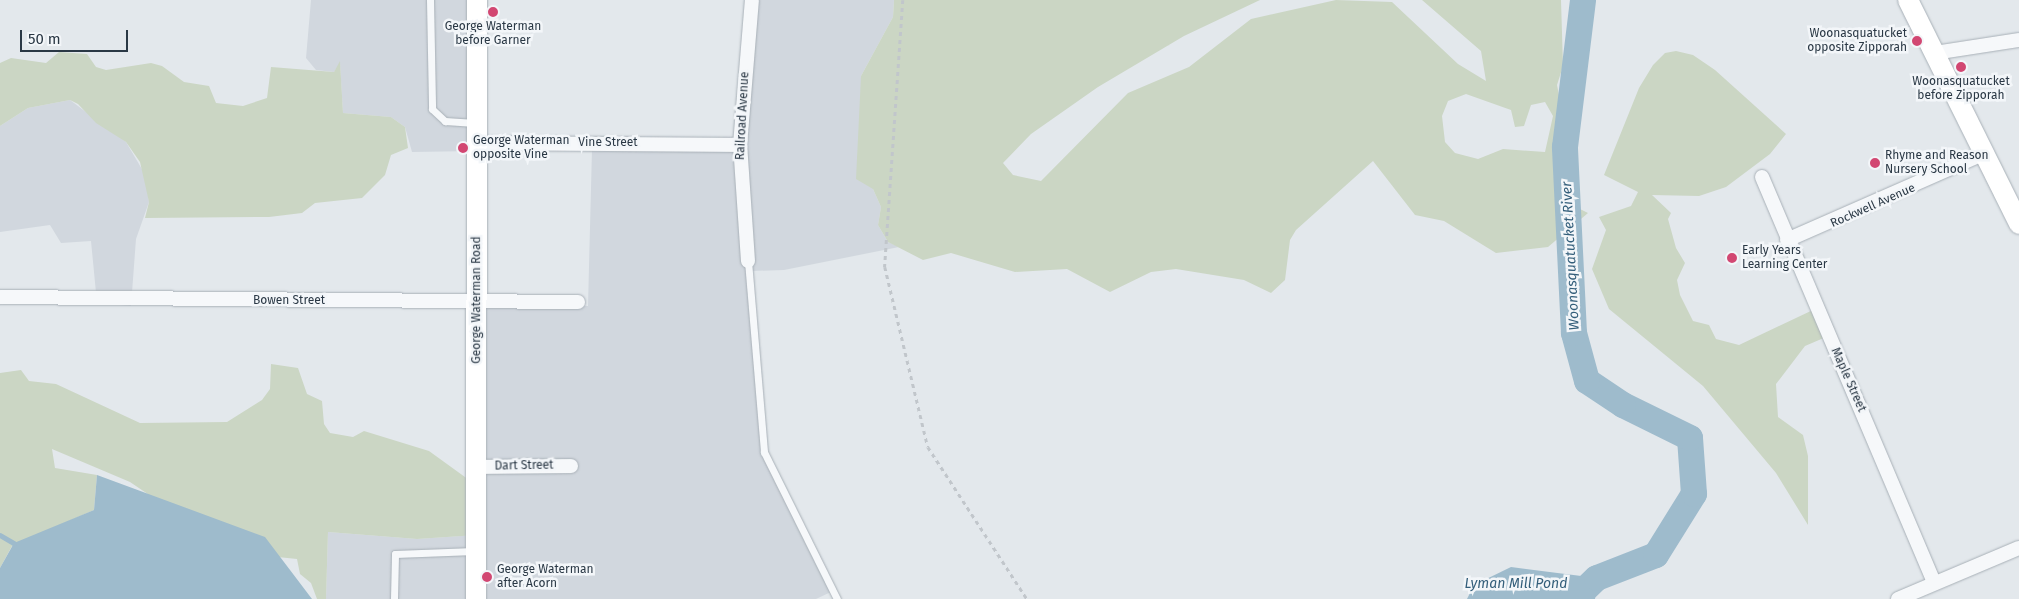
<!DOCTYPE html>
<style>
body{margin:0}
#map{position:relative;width:2019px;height:599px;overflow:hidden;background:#e3e8ec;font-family:"Fira Sans",sans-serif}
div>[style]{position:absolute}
.built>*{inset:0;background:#d1d7de}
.green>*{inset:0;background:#cbd6c4}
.water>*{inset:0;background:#9ebbcc}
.stream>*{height:4.5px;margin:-2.25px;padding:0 2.25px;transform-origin:2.25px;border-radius:2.25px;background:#9ebbcc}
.river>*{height:26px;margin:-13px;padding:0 13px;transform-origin:13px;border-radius:13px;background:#9ebbcc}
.path>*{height:2.5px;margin-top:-1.25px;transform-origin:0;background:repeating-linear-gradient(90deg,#c1c6cb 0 4px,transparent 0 8px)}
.roads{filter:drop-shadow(0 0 1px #a8b0b7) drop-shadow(0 0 1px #a8b0b7)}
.lane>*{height:7px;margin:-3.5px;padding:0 3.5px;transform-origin:3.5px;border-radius:3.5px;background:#f6f8fa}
.street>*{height:14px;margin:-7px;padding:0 7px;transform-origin:7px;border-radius:7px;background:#f6f8fa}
.secondary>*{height:20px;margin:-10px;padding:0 10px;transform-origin:10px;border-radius:10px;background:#fff}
.dots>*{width:14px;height:14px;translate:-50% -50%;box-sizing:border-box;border:2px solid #f3f6f9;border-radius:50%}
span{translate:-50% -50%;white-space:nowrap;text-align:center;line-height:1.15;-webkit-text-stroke:5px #f3f6f9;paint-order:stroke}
.poi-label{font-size:12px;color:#2a3845}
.right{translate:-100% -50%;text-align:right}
.left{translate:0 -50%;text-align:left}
.street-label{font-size:12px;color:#2a3845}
.water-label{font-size:14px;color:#335e7a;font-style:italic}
.scale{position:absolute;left:20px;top:30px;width:108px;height:22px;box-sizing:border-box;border:2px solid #2a3845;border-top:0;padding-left:6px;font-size:15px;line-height:18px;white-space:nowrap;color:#2a3845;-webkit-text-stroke:4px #f3f6f9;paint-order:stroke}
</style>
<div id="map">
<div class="built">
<i style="clip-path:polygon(311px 0,478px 0,475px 151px,412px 152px,405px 127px,391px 117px,343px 113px,340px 63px,334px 72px,316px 70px,306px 58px)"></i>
<i style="clip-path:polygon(753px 0,894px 0,893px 17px,861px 76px,873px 189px,881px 207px,878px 225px,888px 242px,899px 247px,784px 270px,751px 271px,765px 452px,833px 591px,816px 599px,326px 599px,328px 532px,417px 539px,476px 535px,483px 304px,588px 306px,592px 149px,738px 149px)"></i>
<i style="clip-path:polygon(70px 100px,126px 142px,146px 176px,149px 202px,136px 239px,131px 306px,97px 303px,91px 241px,61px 243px,50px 225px,0 232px,0 126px,28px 108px)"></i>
</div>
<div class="green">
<i style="clip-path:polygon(evenodd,894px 0,1260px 0,1184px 36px,1098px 87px,1031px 134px,1003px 163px,1013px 175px,1041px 181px,1128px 93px,1189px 67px,1251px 19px,1336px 0,1392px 2px,1458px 64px,1486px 81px,1481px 51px,1422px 0,1561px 0,1563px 66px,1557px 85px,1561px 105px,1554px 163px,1574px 206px,1588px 213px,1548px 247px,1496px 253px,1444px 221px,1415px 215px,1373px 161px,1296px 230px,1290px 240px,1285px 280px,1271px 293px,1244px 280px,1176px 269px,1151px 272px,1110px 292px,1067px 269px,1015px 272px,951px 253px,923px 260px,888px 242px,878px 225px,881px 207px,873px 189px,856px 179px,861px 76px,893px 17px,894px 0,1466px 94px,1511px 110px,1515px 127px,1524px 126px,1531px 105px,1545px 102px,1553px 116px,1545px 152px,1503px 149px,1478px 159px,1455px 153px,1445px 142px,1442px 116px,1448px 101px,1466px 94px)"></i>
<i style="clip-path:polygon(1676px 51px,1693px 55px,1715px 70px,1786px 134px,1770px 154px,1726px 187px,1699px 196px,1652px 195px,1671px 213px,1668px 219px,1676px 248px,1685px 263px,1677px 280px,1680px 295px,1693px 321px,1709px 325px,1716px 339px,1739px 345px,1815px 309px,1826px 337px,1805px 346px,1776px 384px,1778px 417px,1803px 435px,1808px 456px,1808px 525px,1776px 473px,1703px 386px,1609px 309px,1592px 269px,1606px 230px,1599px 217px,1631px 206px,1638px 192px,1604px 175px,1639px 88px,1653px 65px,1665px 53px)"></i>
<i style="clip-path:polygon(59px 52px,87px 54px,96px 67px,106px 70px,151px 63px,162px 66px,184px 82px,209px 86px,216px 103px,243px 106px,267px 98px,271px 67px,334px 72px,340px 61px,343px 113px,391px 117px,405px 127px,408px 148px,391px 155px,385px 175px,362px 198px,315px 203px,302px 213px,269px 217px,145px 218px,149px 202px,140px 162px,126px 142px,96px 123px,78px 104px,70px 100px,28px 108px,0 126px,0 63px,11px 58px,46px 63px)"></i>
<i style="clip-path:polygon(271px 364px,298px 368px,307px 394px,322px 401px,324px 424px,330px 433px,353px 437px,364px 431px,429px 451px,476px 485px,477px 535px,417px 539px,328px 532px,326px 599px,317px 599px,311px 583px,300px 574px,297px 559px,268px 556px,170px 509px,130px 482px,52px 449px,55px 468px,97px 475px,94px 510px,12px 546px,0 568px,0 373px,21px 370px,29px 381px,56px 384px,140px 423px,227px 422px,262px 400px,270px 389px)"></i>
</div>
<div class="water">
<i style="clip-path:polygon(97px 475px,265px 537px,312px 599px,0 599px,0 568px,14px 543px,94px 510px)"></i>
<i style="clip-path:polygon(1511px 567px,1597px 578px,1595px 599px,1467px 599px,1474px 585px)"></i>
</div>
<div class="stream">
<i style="left:0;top:535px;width:16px;rotate:30deg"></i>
</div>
<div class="river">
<i style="left:1575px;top:599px;width:30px;rotate:-44deg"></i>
<i style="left:1597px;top:578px;width:63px;rotate:-21.3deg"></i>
<i style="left:1656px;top:555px;width:72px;rotate:-58.1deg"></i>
<i style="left:1694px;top:494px;width:56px;rotate:-94.1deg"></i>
<i style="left:1690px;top:438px;width:75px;rotate:-153.8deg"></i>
<i style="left:1623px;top:405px;width:43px;rotate:-146.3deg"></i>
<i style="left:1587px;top:381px;width:50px;rotate:-105.2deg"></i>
<i style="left:1574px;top:333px;width:186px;rotate:-92.8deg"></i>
<i style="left:1565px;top:147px;width:148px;rotate:-83deg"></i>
</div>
<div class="path">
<i style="left:903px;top:0;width:268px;rotate:93.9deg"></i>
<i style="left:885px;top:267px;width:185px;rotate:76.6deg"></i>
<i style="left:928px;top:447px;width:181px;rotate:56.9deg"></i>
</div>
<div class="roads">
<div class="lane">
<i style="left:430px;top:0;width:109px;rotate:88.9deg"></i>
<i style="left:432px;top:109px;width:18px;rotate:43deg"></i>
<i style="left:445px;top:121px;width:30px;rotate:4deg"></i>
<i style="left:748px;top:261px;width:192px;rotate:85.2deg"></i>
<i style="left:764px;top:452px;width:164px;rotate:63.6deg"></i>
<i style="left:394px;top:599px;width:45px;rotate:-88.7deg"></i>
<i style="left:395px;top:554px;width:79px;rotate:-2.2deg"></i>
</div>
<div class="street">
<i style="left:1934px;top:53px;width:86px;rotate:-8.7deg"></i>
<i style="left:476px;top:143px;width:264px;rotate:0.4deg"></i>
<i style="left:1762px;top:177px;width:441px;rotate:67deg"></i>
<i style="left:1787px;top:240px;width:216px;rotate:-23.7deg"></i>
<i style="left:748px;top:261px;width:116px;rotate:-93.9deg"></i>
<i style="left:740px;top:145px;width:145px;rotate:-85.3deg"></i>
<i style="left:0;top:297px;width:578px;rotate:0.5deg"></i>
<i style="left:477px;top:467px;width:94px;rotate:-0.6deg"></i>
<i style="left:1898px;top:599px;width:131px;rotate:-22.9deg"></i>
</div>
<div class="secondary">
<i style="left:1908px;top:0;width:250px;rotate:63.6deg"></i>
<i style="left:476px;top:599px;width:599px;rotate:-89.9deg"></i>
</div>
</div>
<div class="dots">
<i style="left:493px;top:12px;background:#d24772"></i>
<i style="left:1917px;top:41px;background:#d24772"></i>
<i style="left:1961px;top:67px;background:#d24772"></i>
<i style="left:463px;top:148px;background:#d24772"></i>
<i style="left:1875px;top:163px;background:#d24772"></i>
<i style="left:1732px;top:258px;background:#d24772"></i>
<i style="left:487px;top:577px;background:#d24772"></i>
</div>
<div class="poi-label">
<span style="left:493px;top:34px">George Waterman<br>before Garner</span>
<span class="right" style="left:1907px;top:41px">Woonasquatucket<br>opposite Zipporah</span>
<span style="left:1961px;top:89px">Woonasquatucket<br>before Zipporah</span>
<span class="left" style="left:473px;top:148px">George Waterman<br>opposite Vine</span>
<span class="left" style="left:1885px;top:163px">Rhyme and Reason<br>Nursery School</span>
<span class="left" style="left:1742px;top:258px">Early Years<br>Learning Center</span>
<span class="left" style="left:497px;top:577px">George Waterman<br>after Acorn</span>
</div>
<div class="street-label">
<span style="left:743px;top:116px;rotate:-87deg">Railroad Avenue</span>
<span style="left:608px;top:143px">Vine Street</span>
<span style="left:1873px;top:206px;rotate:-24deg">Rockwell Avenue</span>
<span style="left:477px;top:300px;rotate:-90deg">George Waterman Road</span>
<span style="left:289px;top:301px">Bowen Street</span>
<span style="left:1848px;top:380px;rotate:66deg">Maple Street</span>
<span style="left:524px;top:466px;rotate:-1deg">Dart Street</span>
</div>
<div class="water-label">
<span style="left:1571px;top:256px;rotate:-93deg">Woonasquatucket River</span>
<span style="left:1516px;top:584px">Lyman Mill Pond</span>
</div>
<div class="scale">50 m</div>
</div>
